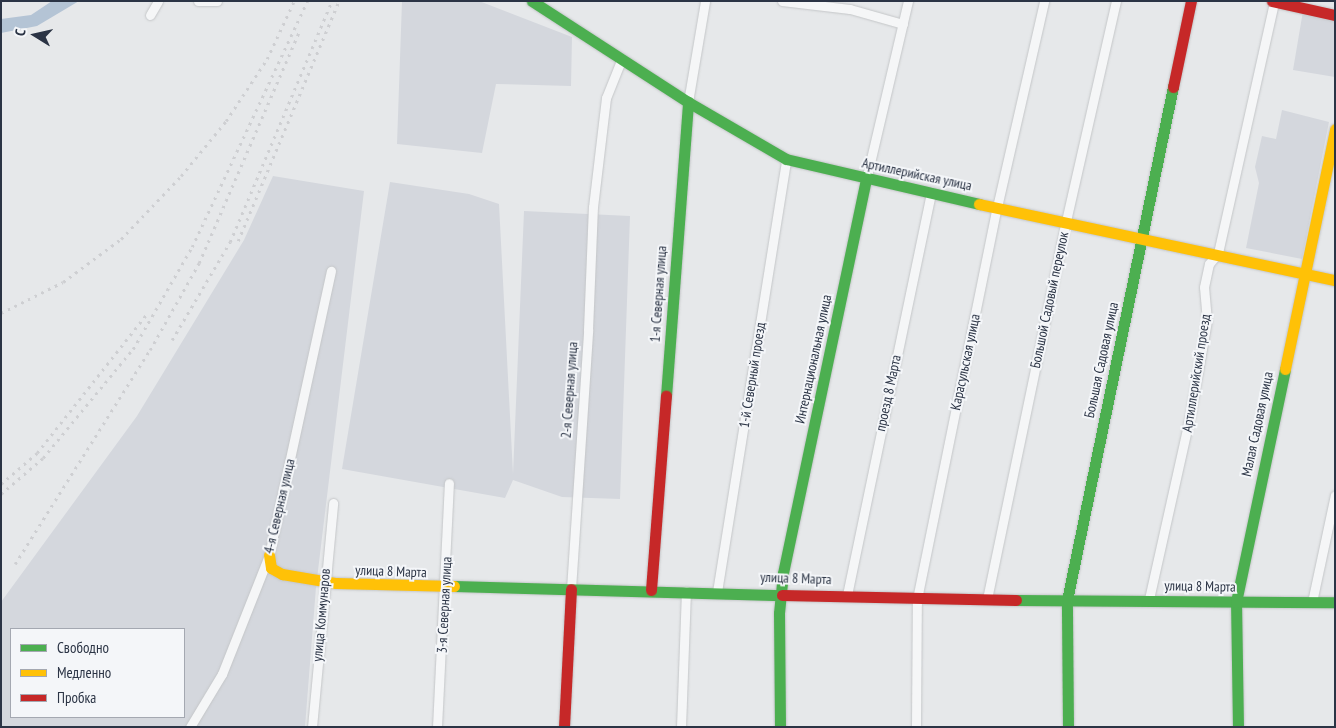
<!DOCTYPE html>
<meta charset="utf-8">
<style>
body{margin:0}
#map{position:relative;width:1336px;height:728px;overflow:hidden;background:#e6e8ea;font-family:"PT Sans Narrow",sans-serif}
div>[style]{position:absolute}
.built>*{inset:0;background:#d4d7dd}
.water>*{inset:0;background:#b4c4d5}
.roads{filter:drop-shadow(0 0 1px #c4c6c8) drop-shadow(0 0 1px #c4c6c8)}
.street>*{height:9px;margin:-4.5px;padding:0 4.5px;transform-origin:4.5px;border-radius:4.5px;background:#f5f6f7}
.fast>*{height:11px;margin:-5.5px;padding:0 5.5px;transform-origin:5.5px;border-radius:5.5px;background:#4caf50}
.slow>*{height:11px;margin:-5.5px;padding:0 5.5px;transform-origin:5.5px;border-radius:5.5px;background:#ffc107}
.jam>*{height:11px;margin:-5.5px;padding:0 5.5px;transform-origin:5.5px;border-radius:5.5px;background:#c62828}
.rail>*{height:2.5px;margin-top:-1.25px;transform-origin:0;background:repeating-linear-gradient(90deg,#cecfd2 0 2.5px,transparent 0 7.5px)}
span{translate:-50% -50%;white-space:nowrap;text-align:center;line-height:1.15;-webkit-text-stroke:4px #f4f6f9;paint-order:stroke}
.street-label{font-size:14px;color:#2b3445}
.frame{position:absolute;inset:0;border:2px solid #2b3445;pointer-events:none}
.legend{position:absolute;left:10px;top:628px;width:175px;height:90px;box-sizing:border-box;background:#f4f6f9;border:1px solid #a4a8b1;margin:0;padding:6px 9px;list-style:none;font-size:15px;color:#2b3445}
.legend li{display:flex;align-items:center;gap:10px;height:25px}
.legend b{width:25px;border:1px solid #a4a8b1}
.north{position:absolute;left:10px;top:10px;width:50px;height:50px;-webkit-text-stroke:4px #f4f6f9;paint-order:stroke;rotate:280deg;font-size:14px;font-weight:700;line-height:20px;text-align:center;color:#2b3445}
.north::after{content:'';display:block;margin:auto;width:18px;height:22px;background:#2b3445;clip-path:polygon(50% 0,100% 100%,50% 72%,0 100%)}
</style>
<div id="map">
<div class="built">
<i style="clip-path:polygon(402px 1px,479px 1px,572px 37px,571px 86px,496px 84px,482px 153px,397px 144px)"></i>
<i style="clip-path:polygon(1303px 11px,1335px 18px,1335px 77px,1293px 70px)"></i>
<i style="clip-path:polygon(1282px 110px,1329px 122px,1302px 259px,1246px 248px,1259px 183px,1255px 167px,1262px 136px,1276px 139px)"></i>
<i style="clip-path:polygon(evenodd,273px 176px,364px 191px,316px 587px,305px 727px,1px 727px,1px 602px,137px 416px,244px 240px,273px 176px,11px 629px,184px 629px,184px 717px,11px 717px,11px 629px)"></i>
<i style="clip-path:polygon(390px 182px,469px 194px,499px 204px,513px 474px,524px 211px,630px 216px,620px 499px,562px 497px,513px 480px,505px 498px,342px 469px)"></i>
</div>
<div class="water">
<i style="clip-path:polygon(52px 1px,79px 1px,37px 26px,1px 33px,1px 19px,31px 15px)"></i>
</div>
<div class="roads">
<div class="street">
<i style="left:198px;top:1px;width:19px"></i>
<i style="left:782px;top:1px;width:68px;rotate:6.7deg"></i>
<i style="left:850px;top:9px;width:55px;rotate:15.8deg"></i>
<i style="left:150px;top:15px;width:16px;rotate:-60deg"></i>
<i style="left:688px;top:102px;width:102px;rotate:-80.4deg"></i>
<i style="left:866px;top:180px;width:184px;rotate:-76.8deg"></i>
<i style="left:571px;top:589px;width:260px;rotate:-86.2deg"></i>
<i style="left:588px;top:330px;width:123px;rotate:-87.7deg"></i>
<i style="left:593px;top:207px;width:110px;rotate:-83.2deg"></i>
<i style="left:606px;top:98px;width:43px;rotate:-68.2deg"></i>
<i style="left:717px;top:592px;width:438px;rotate:-80.9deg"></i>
<i style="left:847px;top:595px;width:412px;rotate:-78.2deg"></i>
<i style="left:987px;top:599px;width:386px;rotate:-78.2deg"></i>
<i style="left:1066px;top:221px;width:226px;rotate:-77.2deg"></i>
<i style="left:1149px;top:599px;width:188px;rotate:-77.4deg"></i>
<i style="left:1190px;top:416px;width:97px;rotate:-79.9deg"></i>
<i style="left:1207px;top:321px;width:34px;rotate:-95deg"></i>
<i style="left:1204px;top:287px;width:24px;rotate:-78deg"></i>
<i style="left:1209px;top:264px;width:14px;rotate:-51deg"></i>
<i style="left:1218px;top:253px;width:257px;rotate:-77.4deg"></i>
<i style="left:1312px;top:602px;width:109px;rotate:-77.9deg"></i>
<i style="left:190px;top:727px;width:62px;rotate:-58.9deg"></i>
<i style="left:222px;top:674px;width:128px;rotate:-68.4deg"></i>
<i style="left:269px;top:555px;width:291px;rotate:-77.7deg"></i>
<i style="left:312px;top:727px;width:225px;rotate:-84.6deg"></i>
<i style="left:437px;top:727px;width:244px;rotate:-87.2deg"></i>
<i style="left:681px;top:727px;width:136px;rotate:-87.9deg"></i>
<i style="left:916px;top:727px;width:128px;rotate:-89.6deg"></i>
<i style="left:917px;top:599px;width:400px;rotate:-78.5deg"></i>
<i style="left:997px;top:207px;width:211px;rotate:-77.1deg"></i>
</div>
<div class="fast">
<i style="left:532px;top:1px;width:186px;rotate:32.9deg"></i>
<i style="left:688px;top:102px;width:113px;rotate:30.2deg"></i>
<i style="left:786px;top:159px;width:198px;rotate:13.1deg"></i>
<i style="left:666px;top:396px;width:295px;rotate:-85.7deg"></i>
<i style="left:454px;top:586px;width:328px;rotate:1.6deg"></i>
<i style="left:1016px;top:600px;width:319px;rotate:0.4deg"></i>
<i style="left:780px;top:727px;width:114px;rotate:-90.5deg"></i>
<i style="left:779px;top:613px;width:40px;rotate:-84.3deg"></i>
<i style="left:783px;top:573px;width:402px;rotate:-78.1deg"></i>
<i style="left:1068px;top:727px;width:127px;rotate:-90.5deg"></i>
<i style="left:1067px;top:600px;width:524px;rotate:-78.33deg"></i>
<i style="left:1238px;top:727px;width:125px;rotate:-90.9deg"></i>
<i style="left:1236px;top:602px;width:238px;rotate:-78.1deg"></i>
</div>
<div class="slow">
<i style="left:979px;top:204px;width:364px;rotate:12.1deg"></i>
<i style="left:1285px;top:369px;width:245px;rotate:-78.2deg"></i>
<i style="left:269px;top:555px;width:13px;rotate:81deg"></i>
<i style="left:271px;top:568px;width:13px;rotate:29deg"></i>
<i style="left:282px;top:574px;width:55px;rotate:9.5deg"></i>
<i style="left:336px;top:583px;width:118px;rotate:1.5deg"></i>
</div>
<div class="jam">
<i style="left:1272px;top:1px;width:65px;rotate:12.5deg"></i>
<i style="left:1173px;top:87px;width:88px;rotate:-78.2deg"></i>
<i style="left:651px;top:590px;width:195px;rotate:-85.6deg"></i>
<i style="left:782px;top:595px;width:234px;rotate:1.2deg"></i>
<i style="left:564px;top:727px;width:138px;rotate:-87.1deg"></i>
</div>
</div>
<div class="rail">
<i style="left:238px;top:241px;width:260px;rotate:-67.2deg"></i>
<i style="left:1px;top:313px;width:69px;rotate:-26.6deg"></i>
<i style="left:63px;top:282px;width:72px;rotate:-36.6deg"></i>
<i style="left:121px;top:239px;width:87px;rotate:-46.4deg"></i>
<i style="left:181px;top:176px;width:71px;rotate:-50.7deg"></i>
<i style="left:226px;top:121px;width:74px;rotate:-56.5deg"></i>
<i style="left:267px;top:59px;width:64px;rotate:-65deg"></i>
<i style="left:172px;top:340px;width:114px;rotate:-59.4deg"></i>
<i style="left:230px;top:242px;width:262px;rotate:-67.1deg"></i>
<i style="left:1px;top:484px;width:48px;rotate:-40.7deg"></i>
<i style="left:37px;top:453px;width:176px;rotate:-51.7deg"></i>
<i style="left:1px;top:494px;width:55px;rotate:-40.6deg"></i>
<i style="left:43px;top:458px;width:141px;rotate:-50.5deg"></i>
<i style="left:133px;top:349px;width:118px;rotate:-60deg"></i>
<i style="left:192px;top:247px;width:272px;rotate:-64.9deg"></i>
<i style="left:15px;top:564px;width:253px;rotate:-57.8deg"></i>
<i style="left:150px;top:350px;width:100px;rotate:-60.6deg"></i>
<i style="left:199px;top:263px;width:252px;rotate:-66.6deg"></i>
</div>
<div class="street-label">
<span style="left:917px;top:174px;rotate:12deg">Артиллерийская улица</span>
<span style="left:658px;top:294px;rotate:-86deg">1-я Северная улица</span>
<span style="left:1049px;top:300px;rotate:-78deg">Большой Садовый переулок</span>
<span style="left:813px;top:359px;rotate:-78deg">Интернациональная улица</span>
<span style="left:1101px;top:360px;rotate:-78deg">Большая Садовая улица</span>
<span style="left:965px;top:362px;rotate:-78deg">Карасульская улица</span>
<span style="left:1196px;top:373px;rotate:-81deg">Артиллерийский проезд</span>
<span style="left:752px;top:375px;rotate:-81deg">1-й Северный проезд</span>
<span style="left:569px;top:390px;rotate:-86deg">2-я Северная улица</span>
<span style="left:888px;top:393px;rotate:-78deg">проезд 8 Марта</span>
<span style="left:1257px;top:424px;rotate:-78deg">Малая Садовая улица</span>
<span style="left:279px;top:506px;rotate:-77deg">4-я Северная улица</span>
<span style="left:391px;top:571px;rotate:2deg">улица 8 Марта</span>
<span style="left:796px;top:578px;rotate:2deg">улица 8 Марта</span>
<span style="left:1200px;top:586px;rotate:1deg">улица 8 Марта</span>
<span style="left:444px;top:605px;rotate:-87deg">3-я Северная улица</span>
<span style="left:321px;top:615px;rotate:-85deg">улица Коммунаров</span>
</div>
<div class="frame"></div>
<ul class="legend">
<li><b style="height:6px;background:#4caf50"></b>Свободно</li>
<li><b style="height:6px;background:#ffc107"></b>Медленно</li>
<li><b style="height:6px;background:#c62828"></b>Пробка</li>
</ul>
<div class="north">С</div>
</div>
